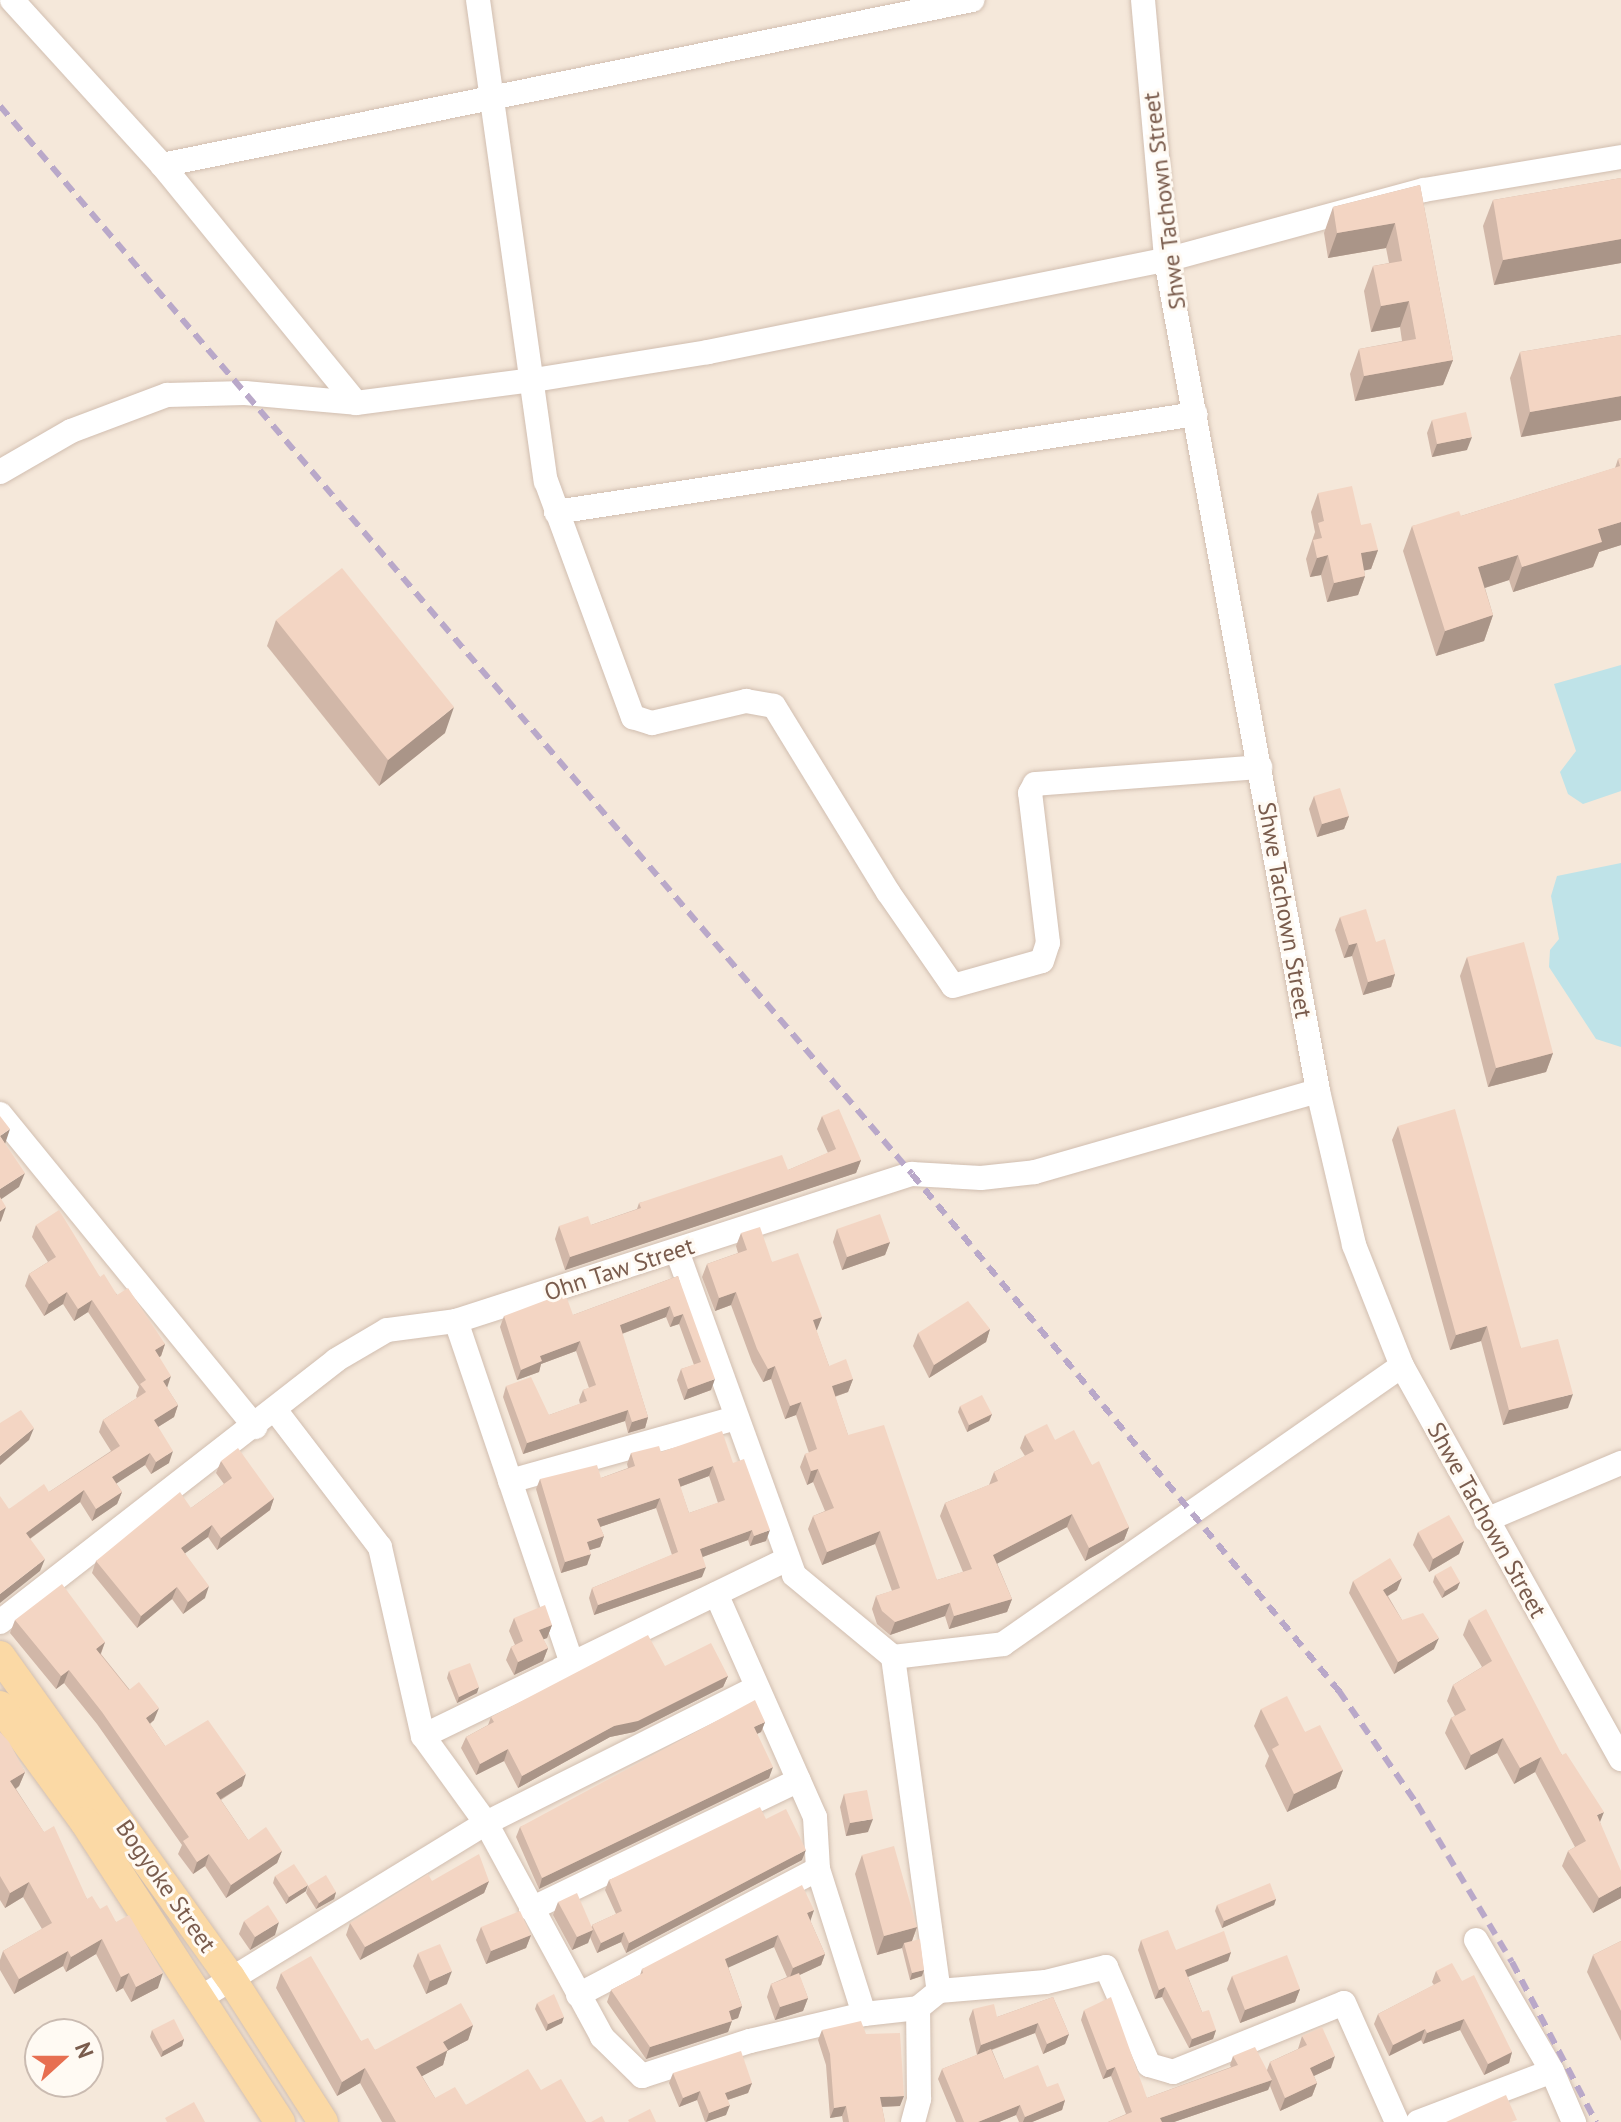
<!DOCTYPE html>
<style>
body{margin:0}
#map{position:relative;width:1621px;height:2122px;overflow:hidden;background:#fdf6ec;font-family:"PT Sans",sans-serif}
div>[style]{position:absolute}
.residential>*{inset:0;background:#f5e8da}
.water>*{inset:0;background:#bfe3e8}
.roads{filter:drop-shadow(0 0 2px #d1beb0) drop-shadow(0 0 2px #d1beb0)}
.minor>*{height:24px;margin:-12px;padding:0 12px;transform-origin:12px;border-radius:12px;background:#fff}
.major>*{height:30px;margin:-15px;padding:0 15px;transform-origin:15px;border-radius:15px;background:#fbd9a5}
.rail>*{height:6px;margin-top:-3px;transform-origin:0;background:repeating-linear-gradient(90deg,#b9a8c9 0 12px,transparent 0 20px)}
.wall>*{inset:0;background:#d1b7a8}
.shaded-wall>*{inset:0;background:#aa9588}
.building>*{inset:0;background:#f3d5c3}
span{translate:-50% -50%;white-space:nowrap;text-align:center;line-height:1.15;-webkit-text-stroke:6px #fffaf3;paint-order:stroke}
.street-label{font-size:24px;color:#7a5c4d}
.north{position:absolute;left:24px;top:2018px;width:80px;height:80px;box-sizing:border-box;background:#fffaf3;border:2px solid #cabbb1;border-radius:50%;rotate:69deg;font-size:22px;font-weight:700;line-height:32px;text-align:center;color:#7a5c4d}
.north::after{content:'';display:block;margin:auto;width:28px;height:36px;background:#e76f51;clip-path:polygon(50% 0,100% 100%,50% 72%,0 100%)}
</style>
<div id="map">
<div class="residential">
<i style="clip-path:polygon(evenodd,0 0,1621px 0,1621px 2122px,0 2122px,0 0,40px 2034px,88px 2034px,88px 2082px,40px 2082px,40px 2034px)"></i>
</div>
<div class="water">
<i style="clip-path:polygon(1621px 665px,1621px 791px,1583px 804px,1568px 794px,1560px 772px,1576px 751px,1554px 684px)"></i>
<i style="clip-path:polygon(1621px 863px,1621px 1047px,1596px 1039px,1549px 967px,1550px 950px,1559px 939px,1551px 896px,1557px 876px)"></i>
</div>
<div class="roads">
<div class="minor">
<i style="left:12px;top:0;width:223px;rotate:47.7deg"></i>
<i style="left:162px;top:165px;width:307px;rotate:50.8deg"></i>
<i style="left:478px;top:0;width:486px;rotate:82deg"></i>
<i style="left:546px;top:481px;width:252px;rotate:69.8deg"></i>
<i style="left:633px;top:717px;width:20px;rotate:18deg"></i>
<i style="left:652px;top:723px;width:97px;rotate:-13.2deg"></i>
<i style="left:746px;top:701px;width:28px;rotate:10deg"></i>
<i style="left:774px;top:706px;width:218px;rotate:58.5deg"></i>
<i style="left:888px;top:892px;width:114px;rotate:55.3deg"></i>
<i style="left:953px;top:986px;width:92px;rotate:-15.7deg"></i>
<i style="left:1042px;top:961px;width:19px;rotate:-72deg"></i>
<i style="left:1048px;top:943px;width:151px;rotate:-96.8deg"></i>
<i style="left:1030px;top:793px;width:10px;rotate:-61deg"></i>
<i style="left:1035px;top:784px;width:226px;rotate:-4.3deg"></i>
<i style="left:1143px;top:0;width:261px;rotate:84.9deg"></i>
<i style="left:1166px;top:260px;width:845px;rotate:79.63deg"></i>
<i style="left:1318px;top:1091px;width:158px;rotate:76.8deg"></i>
<i style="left:1354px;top:1245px;width:130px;rotate:68.4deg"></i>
<i style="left:1402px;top:1366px;width:450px;rotate:60.9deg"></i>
<i style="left:162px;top:165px;width:827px;rotate:-11.51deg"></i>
<i style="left:0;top:472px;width:82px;rotate:-30deg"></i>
<i style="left:71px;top:431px;width:103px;rotate:-20.6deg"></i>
<i style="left:167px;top:395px;width:78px;rotate:-1.5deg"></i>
<i style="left:245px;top:393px;width:111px;rotate:5.1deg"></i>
<i style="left:356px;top:403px;width:179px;rotate:-7.4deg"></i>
<i style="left:534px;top:380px;width:176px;rotate:-9.1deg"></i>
<i style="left:708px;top:352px;width:467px;rotate:-11.4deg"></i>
<i style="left:1166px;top:260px;width:267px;rotate:-15.2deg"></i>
<i style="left:1424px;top:190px;width:200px;rotate:-9.5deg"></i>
<i style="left:556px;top:512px;width:647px;rotate:-8.71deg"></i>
<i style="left:0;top:1114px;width:404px;rotate:50.8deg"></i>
<i style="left:677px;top:1251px;width:344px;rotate:70.1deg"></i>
<i style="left:794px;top:1575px;width:129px;rotate:39.6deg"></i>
<i style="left:893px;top:1657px;width:111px;rotate:-6.7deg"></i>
<i style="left:1003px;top:1644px;width:486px;rotate:-34.9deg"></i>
<i style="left:456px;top:1321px;width:362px;rotate:71.3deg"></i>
<i style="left:276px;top:1411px;width:171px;rotate:52.6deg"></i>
<i style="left:380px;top:1547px;width:194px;rotate:77.2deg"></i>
<i style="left:423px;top:1736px;width:107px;rotate:54.1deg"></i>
<i style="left:486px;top:1823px;width:243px;rotate:61.5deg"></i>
<i style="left:602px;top:2037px;width:56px;rotate:44.3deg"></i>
<i style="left:642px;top:2076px;width:114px;rotate:-18deg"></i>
<i style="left:750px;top:2041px;width:117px;rotate:-13.3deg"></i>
<i style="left:864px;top:2014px;width:152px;rotate:-107.6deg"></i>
<i style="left:818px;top:1869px;width:52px;rotate:-93.3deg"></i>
<i style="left:815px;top:1817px;width:244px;rotate:-113.9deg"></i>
<i style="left:510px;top:1481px;width:235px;rotate:-15.6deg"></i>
<i style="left:1486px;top:1520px;width:147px;rotate:-22.9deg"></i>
<i style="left:0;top:1622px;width:426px;rotate:-37.9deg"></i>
<i style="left:336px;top:1360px;width:59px;rotate:-30.5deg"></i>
<i style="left:387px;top:1330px;width:70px;rotate:-7.4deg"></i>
<i style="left:456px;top:1321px;width:479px;rotate:-17.9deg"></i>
<i style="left:912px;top:1174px;width:69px;rotate:3.3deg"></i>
<i style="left:981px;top:1178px;width:54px;rotate:-6.3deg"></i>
<i style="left:1035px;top:1172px;width:294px;rotate:-16deg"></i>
<i style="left:893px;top:1657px;width:337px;rotate:82.2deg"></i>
<i style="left:423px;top:1736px;width:403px;rotate:-25.9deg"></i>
<i style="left:531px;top:1909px;width:297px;rotate:-25.7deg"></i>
<i style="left:1476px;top:1940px;width:151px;rotate:59.9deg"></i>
<i style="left:1552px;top:2071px;width:56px;rotate:66.7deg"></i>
<i style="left:578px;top:1995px;width:271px;rotate:-27.7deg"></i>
<i style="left:202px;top:1997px;width:333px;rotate:-31.5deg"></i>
<i style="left:486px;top:1823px;width:303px;rotate:-26.6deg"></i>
<i style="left:864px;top:2014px;width:54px;rotate:-6.3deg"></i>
<i style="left:913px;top:2122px;width:24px;rotate:-75deg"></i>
<i style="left:919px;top:2099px;width:91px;rotate:-90.6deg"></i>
<i style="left:918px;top:2008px;width:27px;rotate:-39deg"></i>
<i style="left:939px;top:1991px;width:107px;rotate:-4.8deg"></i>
<i style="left:1046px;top:1982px;width:62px;rotate:-14deg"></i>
<i style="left:1106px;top:1967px;width:107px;rotate:66.3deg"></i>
<i style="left:1149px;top:2065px;width:25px;rotate:16deg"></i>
<i style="left:1173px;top:2072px;width:184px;rotate:-22deg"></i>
<i style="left:1344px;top:2003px;width:130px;rotate:66deg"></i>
<i style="left:1418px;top:2122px;width:143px;rotate:-20.8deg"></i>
</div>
<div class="major">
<i style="left:0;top:1656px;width:395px;rotate:54.4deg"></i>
<i style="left:230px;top:1977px;width:172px;rotate:57.3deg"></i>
<i style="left:0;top:1706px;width:144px;rotate:53.8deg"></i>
<i style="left:85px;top:1822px;width:358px;rotate:57deg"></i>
</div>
</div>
<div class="rail">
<i style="left:0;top:106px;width:1404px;rotate:49.5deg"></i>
<i style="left:912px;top:1174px;width:671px;rotate:50.45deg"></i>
<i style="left:1339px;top:1691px;width:137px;rotate:55.4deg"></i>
<i style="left:1417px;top:1804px;width:184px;rotate:59deg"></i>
<i style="left:1512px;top:1962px;width:181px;rotate:62.3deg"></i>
</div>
<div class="wall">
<i style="clip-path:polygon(1621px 178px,1621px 263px,1494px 285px,1483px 226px,1493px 200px)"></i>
<i style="clip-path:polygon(1420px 185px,1453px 360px,1443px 385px,1355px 401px,1350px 374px,1359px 349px,1402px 341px,1400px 327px,1371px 332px,1364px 291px,1373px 266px,1389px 263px,1386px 248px,1328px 258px,1324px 233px,1333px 207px)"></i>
<i style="clip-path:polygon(1621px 335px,1621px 420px,1521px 437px,1510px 378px,1520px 352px)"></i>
<i style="clip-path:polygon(1432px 420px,1467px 450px,1432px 457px,1427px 433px)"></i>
<i style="clip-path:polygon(1621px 458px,1621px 545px,1599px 552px,1593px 567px,1513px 592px,1509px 580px,1485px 588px,1493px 615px,1484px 641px,1436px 656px,1403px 551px,1412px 526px,1461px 516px,1615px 468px,1618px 459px)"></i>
<i style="clip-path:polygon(1318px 493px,1361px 525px,1378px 550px,1371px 569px,1364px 570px,1365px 576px,1358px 595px,1327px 602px,1321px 575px,1310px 577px,1306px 559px,1315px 532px,1311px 512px)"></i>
<i style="clip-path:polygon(276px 620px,445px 733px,379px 786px,267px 646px)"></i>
<i style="clip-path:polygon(1314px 796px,1349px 816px,1344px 829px,1317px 837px,1309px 809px)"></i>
<i style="clip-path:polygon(1340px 917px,1376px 942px,1395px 974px,1391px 987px,1363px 995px,1352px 956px,1344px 958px,1335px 930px)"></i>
<i style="clip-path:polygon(1467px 957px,1553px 1053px,1546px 1072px,1488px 1087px,1460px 976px)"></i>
<i style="clip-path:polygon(822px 1116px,861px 1160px,856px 1173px,565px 1270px,555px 1239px,559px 1226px,591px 1225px,637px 1209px,639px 1203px,788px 1170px,828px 1153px,817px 1129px)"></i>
<i style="clip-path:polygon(1398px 1126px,1521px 1348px,1568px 1408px,1503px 1425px,1481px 1341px,1450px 1350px,1392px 1140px)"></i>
<i style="clip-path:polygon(36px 1225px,100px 1277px,165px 1344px,161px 1356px,159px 1357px,167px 1388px,178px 1405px,174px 1417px,158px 1427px,169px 1463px,151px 1474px,145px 1465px,116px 1483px,122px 1492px,117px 1504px,92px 1521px,80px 1502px,30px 1539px,40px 1571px,9px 1509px,49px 1492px,111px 1451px,99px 1432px,103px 1420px,137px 1398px,136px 1396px,139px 1387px,88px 1312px,74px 1321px,63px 1304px,44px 1316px,25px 1286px,29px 1274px,48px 1262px,32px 1237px)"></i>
<i style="clip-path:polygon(837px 1229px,890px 1242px,885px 1255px,842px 1270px,833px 1242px)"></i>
<i style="clip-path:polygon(741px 1233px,772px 1262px,822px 1317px,816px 1330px,829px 1366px,853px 1379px,848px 1392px,835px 1397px,848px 1435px,937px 1580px,963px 1572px,940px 1516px,945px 1503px,989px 1485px,994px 1472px,1025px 1456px,1020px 1448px,1025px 1435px,1055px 1440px,1092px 1465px,1129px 1527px,1124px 1540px,1085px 1561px,1067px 1527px,997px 1563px,1012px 1599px,1007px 1612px,949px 1629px,945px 1616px,890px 1635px,877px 1624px,872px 1609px,876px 1596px,892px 1591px,875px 1544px,822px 1565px,808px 1529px,813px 1516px,825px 1511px,813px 1482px,807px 1485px,800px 1467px,805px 1454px,809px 1453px,796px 1415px,785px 1419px,771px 1379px,763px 1382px,752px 1362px,731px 1305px,715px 1311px,702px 1277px,707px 1264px,738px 1253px,736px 1246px)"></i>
<i style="clip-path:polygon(678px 1276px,711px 1390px,684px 1400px,677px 1380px,681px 1369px,694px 1365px,679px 1324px,670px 1327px,666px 1317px,622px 1334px,648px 1417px,645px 1428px,628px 1433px,625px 1421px,523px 1454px,503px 1397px,506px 1386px,549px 1415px,580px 1404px,579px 1400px,583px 1390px,589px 1388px,576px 1351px,541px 1364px,539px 1372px,517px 1380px,500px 1327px,504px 1316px,573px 1315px)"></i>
<i style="clip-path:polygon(990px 1329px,986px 1342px,929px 1378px,913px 1346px,918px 1333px)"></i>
<i style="clip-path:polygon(960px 1406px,992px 1414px,989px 1421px,967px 1432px,958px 1412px)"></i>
<i style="clip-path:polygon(evenodd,661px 1452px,733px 1463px,766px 1541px,750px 1546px,748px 1540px,703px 1557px,702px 1577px,594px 1615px,589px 1598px,592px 1588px,672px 1555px,656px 1508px,600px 1527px,604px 1536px,600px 1547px,590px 1550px,587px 1565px,561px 1573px,536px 1489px,540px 1479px,601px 1478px,628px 1468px,627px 1464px,631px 1453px,661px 1452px,709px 1476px,718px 1503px,689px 1513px,680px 1487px,709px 1476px)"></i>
<i style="clip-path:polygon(221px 1461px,274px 1498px,270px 1510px,217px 1550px,208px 1537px,185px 1553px,205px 1598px,183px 1614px,172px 1599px,137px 1628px,92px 1573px,96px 1561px,191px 1508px,224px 1484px,216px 1473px)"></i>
<i style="clip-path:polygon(1418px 1532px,1464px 1541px,1459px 1554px,1429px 1572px,1413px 1545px)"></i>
<i style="clip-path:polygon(1435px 1575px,1460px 1582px,1457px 1589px,1442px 1598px,1433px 1582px)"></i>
<i style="clip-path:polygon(1353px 1581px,1397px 1590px,1388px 1596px,1402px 1620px,1434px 1649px,1394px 1674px,1349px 1593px)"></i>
<i style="clip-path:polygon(514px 1618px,552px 1625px,547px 1638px,543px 1639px,548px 1648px,543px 1661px,514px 1675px,506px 1660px,511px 1647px,515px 1645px,509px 1631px)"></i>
<i style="clip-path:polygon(1469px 1619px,1562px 1755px,1600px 1822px,1621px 1898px,1593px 1913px,1562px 1866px,1568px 1851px,1575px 1847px,1535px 1772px,1514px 1784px,1497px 1753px,1465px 1770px,1445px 1733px,1451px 1718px,1455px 1716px,1447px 1701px,1453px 1685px,1482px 1667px,1463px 1635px)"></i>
<i style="clip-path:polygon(15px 1620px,105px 1642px,101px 1654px,154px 1720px,150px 1724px,165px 1746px,242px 1786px,221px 1800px,248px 1840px,282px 1851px,277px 1863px,226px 1898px,205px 1866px,193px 1874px,178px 1854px,182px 1845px,97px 1724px,64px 1683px,56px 1689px,10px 1633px)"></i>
<i style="clip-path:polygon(665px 1666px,728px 1676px,723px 1687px,634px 1732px,610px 1737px,518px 1788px,504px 1761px,476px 1775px,461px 1748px,466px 1737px,488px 1725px,491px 1717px)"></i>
<i style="clip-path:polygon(449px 1671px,477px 1693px,457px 1703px,447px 1678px)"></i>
<i style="clip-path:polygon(1261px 1709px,1305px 1732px,1343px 1770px,1336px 1788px,1287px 1812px,1265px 1766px,1269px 1756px,1254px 1726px)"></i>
<i style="clip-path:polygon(765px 1722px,761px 1732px,757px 1734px,769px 1778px,539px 1889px,516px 1837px,520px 1827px)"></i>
<i style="clip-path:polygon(0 1732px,25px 1772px,19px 1786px,16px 1789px,87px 1899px,116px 1922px,158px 1988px,131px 2002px,123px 1988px,116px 1992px,96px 1954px,66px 1972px,63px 1966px,14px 1994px,0 1970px,0 1960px,3px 1951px,42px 1929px,23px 1897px,5px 1908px,0 1900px)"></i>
<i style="clip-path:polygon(844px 1794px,868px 1832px,846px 1836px,840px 1807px)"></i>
<i style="clip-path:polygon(766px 1819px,802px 1860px,626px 1953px,621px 1942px,597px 1953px,590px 1937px,588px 1943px,572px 1950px,553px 1915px,558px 1902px,592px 1927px,592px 1925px,616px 1914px,605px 1890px,609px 1880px)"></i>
<i style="clip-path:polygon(862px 1855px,917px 1927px,912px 1941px,922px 1976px,910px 1980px,902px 1948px,877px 1955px,855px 1874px)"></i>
<i style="clip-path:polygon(275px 1876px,306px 1891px,286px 1904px,273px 1883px)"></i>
<i style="clip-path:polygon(489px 1881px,484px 1893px,360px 1960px,346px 1935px,350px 1923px)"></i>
<i style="clip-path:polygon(308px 1886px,336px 1892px,334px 1899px,316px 1909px,306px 1893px)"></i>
<i style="clip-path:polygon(1276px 1899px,1274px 1905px,1222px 1928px,1215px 1911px,1217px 1905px)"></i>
<i style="clip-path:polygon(814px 1910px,810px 1920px,825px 1954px,821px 1965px,799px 1975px,808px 1998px,803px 2011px,775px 2020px,767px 1997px,771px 1984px,787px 1977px,774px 1947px,728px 1967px,742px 2006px,738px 2018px,732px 2020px,728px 2032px,646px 2059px,607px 2002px,611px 1990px,640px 1975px,642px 1969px)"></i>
<i style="clip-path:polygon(244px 1921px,275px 1935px,250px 1950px,239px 1934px)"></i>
<i style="clip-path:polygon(481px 1927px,531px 1935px,526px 1948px,486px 1964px,476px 1940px)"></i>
<i style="clip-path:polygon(1141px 1940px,1176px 1950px,1231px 1952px,1228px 1961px,1188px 1977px,1202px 2012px,1216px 2030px,1213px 2039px,1189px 2048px,1162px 1997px,1155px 1999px,1138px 1950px)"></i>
<i style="clip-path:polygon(1621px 1941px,1621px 2041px,1587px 1972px,1593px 1955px)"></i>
<i style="clip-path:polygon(418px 1953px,447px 1984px,426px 1994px,413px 1966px)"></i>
<i style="clip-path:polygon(1436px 1971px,1462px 1981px,1512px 2052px,1509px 2063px,1484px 2075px,1460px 2030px,1423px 2044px,1421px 2040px,1389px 2056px,1374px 2024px,1378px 2014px,1434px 1985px,1432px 1982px)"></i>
<i style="clip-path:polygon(281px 1973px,361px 2041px,375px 2050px,473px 2025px,468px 2040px,447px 2051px,443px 2065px,422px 2076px,435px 2098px,466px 2105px,541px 2090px,586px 2122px,382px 2122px,360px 2083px,337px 2096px,276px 1988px)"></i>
<i style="clip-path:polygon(1232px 1976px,1300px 1989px,1295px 2002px,1240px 2023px,1227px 1989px)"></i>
<i style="clip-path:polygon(1053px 1997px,1069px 2034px,1065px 2044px,1043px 2054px,1035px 2033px,992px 2050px,1004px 2079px,1047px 2087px,1065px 2100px,1062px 2110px,1032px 2122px,1019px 2122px,1016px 2115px,999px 2122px,956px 2122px,938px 2079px,942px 2069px,977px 2055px,969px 2019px,973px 2009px,997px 2017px)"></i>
<i style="clip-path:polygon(537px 2003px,562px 2023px,546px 2031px,535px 2009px)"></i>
<i style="clip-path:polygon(1084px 2010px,1147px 2098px,1231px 2067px,1230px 2065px,1233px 2056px,1267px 2070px,1270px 2062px,1298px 2049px,1302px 2036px,1331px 2068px,1314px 2076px,1317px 2083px,1312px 2096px,1280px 2111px,1270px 2086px,1268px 2090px,1174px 2122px,1108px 2122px,1126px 2114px,1111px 2076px,1103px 2079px,1081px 2020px)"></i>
<i style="clip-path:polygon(152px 2030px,184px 2039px,182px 2046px,161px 2057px,150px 2037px)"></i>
<i style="clip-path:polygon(822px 2030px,900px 2106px,882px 2107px,885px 2122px,843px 2122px,842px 2116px,830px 2118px,826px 2065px,818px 2040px)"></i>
<i style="clip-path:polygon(673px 2073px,752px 2083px,748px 2093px,728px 2100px,726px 2115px,705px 2122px,697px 2100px,679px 2107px,669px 2083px)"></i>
</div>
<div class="shaded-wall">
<i style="clip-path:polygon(1395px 223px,1386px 248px,1328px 258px,1337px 233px)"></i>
<i style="clip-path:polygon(1621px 239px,1621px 263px,1494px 285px,1503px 260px)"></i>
<i style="clip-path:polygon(1409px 301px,1400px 327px,1371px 332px,1381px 306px)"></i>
<i style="clip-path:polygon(1453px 360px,1443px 385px,1355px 401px,1364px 376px)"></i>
<i style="clip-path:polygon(1621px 396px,1621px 420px,1521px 437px,1530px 412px)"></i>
<i style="clip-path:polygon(1472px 437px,1467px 450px,1432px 457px,1437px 444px)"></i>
<i style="clip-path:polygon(1621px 522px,1621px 545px,1599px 552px,1593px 567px,1513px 592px,1522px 567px,1598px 529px)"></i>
<i style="clip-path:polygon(1378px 550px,1371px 569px,1354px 573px,1361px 553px)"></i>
<i style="clip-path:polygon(1328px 555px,1321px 575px,1310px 577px,1317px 558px)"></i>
<i style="clip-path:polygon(1518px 555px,1509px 580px,1469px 593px,1478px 567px)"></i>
<i style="clip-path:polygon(1365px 576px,1358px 595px,1327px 602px,1334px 583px)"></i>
<i style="clip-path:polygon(1493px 615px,1484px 641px,1436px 656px,1445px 631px)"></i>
<i style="clip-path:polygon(454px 707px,445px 733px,379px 786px,388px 760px)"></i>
<i style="clip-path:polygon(1349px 816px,1344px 829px,1317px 837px,1322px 824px)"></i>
<i style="clip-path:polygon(1357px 943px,1352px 956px,1344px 958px,1349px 945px)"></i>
<i style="clip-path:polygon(1395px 974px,1391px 987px,1363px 995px,1368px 982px)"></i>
<i style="clip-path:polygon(1553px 1053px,1546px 1072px,1488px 1087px,1496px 1068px)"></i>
<i style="clip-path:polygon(10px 1129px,5px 1144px,0 1136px)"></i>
<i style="clip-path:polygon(861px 1160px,856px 1173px,565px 1270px,570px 1257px)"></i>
<i style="clip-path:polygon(25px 1173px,19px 1187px,0 1200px,0 1189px)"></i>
<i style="clip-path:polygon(6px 1207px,1px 1221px,0 1222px,0 1211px)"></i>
<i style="clip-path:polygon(890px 1242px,885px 1255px,842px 1270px,847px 1257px)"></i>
<i style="clip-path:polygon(67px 1292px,63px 1304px,44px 1316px,49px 1304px)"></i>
<i style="clip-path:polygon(736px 1292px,731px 1305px,715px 1311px,719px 1298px)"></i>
<i style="clip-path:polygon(92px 1300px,88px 1312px,74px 1321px,78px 1309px)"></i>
<i style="clip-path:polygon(670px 1306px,666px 1317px,616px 1336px,620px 1325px)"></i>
<i style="clip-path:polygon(683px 1314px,679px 1324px,670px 1327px,674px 1317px)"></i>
<i style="clip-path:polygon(822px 1317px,817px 1330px,808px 1333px,813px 1320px)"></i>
<i style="clip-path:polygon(1487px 1326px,1481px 1341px,1450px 1350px,1456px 1335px)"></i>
<i style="clip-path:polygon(990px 1329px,986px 1342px,929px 1378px,934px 1365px)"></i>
<i style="clip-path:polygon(580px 1341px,576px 1351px,541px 1364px,539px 1372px,517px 1380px,521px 1370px,540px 1356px)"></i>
<i style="clip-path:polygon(165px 1344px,161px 1356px,151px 1362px,155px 1350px)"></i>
<i style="clip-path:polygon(775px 1366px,771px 1379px,763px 1382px,768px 1369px)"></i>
<i style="clip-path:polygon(171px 1376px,167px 1388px,163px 1381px)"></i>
<i style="clip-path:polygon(715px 1379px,711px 1390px,684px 1400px,688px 1389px)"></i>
<i style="clip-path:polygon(853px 1379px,848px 1392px,827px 1399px,832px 1386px)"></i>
<i style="clip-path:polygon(1573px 1394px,1568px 1408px,1503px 1425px,1509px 1410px)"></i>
<i style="clip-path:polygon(801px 1402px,796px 1415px,785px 1419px,790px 1406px)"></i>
<i style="clip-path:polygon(178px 1405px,174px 1417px,150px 1432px,154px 1420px)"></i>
<i style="clip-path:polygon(628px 1410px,625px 1421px,523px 1454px,527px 1443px)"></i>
<i style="clip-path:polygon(992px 1414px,989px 1421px,967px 1432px,969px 1425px)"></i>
<i style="clip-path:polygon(648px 1417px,645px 1428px,628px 1433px,632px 1422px)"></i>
<i style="clip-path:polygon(34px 1428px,29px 1440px,0 1465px,0 1456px)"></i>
<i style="clip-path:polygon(173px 1451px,169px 1463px,151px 1474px,156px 1462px)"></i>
<i style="clip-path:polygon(150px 1453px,145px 1465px,108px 1489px,112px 1477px)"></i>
<i style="clip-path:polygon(713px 1466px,709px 1476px,674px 1489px,678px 1479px)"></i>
<i style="clip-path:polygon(818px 1469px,813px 1482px,807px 1485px,811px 1471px)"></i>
<i style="clip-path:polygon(84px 1490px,80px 1502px,21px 1545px,26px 1533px)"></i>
<i style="clip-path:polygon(122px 1492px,117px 1504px,92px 1521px,96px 1509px)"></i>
<i style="clip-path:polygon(274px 1498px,270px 1510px,217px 1550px,221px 1538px)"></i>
<i style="clip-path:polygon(660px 1498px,656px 1508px,594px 1529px,597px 1519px)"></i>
<i style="clip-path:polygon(1072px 1514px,1067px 1527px,989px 1568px,993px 1555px)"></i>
<i style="clip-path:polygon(212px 1525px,208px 1537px,177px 1559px,181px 1548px)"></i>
<i style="clip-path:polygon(1129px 1527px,1124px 1540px,1085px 1561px,1089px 1548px)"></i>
<i style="clip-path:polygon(752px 1530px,748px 1540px,697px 1559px,700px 1549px)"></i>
<i style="clip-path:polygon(770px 1530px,766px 1541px,750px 1546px,754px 1536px)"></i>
<i style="clip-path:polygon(880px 1531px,875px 1544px,822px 1565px,827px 1552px)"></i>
<i style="clip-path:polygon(604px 1536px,600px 1547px,583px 1552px,587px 1542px)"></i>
<i style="clip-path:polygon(1464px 1541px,1459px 1554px,1429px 1572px,1433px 1559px)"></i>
<i style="clip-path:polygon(591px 1554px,587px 1565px,561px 1573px,565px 1562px)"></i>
<i style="clip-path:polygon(45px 1559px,40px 1571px,0 1603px,0 1594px)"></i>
<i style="clip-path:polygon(706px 1567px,702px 1577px,594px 1615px,598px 1605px)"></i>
<i style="clip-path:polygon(1402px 1578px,1397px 1590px,1379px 1601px,1383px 1590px)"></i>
<i style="clip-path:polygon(1460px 1582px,1457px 1589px,1442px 1598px,1445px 1591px)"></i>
<i style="clip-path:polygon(209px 1586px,205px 1598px,183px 1614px,188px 1602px)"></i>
<i style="clip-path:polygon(177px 1587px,172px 1599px,137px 1628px,141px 1616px)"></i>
<i style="clip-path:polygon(1012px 1599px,1007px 1612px,949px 1629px,954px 1616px)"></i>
<i style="clip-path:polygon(950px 1603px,945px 1616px,890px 1635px,895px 1622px)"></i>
<i style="clip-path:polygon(552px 1625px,547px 1638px,534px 1643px,539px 1630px)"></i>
<i style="clip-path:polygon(1439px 1638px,1434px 1649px,1394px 1674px,1398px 1662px)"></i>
<i style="clip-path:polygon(105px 1642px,100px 1655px,96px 1649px)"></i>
<i style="clip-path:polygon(548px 1648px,543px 1661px,514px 1675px,518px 1662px)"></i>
<i style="clip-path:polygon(69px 1670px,64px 1683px,56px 1689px,61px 1676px)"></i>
<i style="clip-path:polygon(728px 1676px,723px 1687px,634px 1732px,610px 1737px,518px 1788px,522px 1776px,614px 1726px)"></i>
<i style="clip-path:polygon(479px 1687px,477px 1693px,457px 1703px,459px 1697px)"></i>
<i style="clip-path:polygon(159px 1708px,154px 1720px,141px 1731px,146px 1718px)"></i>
<i style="clip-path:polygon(765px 1722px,761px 1732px,750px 1737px,754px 1727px)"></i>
<i style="clip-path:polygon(1503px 1738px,1497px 1753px,1465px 1770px,1471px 1755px)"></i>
<i style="clip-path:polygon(508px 1749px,504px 1761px,476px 1775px,480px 1764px)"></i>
<i style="clip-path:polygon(1541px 1757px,1535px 1772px,1514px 1784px,1520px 1768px)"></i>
<i style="clip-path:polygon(773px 1767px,769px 1778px,539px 1889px,542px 1878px)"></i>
<i style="clip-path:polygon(1343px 1770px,1336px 1788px,1287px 1812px,1294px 1794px)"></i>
<i style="clip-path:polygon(25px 1772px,19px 1786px,5px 1796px,10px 1781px)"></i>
<i style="clip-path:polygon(246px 1774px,242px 1786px,211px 1805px,216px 1793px)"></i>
<i style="clip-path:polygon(1604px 1812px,1598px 1827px,1597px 1815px)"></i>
<i style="clip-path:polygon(873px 1819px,868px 1832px,846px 1836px,850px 1823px)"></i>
<i style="clip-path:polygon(806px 1850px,802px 1860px,626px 1953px,629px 1943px)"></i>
<i style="clip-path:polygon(282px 1851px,277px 1863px,226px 1898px,231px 1885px)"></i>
<i style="clip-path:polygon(209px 1854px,205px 1866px,193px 1874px,197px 1862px)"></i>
<i style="clip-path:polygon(489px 1881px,484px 1893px,360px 1960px,365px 1947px)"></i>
<i style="clip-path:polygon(29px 1882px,23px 1897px,5px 1908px,10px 1893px)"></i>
<i style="clip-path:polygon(308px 1885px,306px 1891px,286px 1904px,289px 1897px)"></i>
<i style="clip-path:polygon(1621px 1886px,1621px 1898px,1593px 1913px,1599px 1898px)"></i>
<i style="clip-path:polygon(336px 1892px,334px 1899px,316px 1909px,319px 1903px)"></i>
<i style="clip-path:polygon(1276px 1899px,1274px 1905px,1222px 1928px,1224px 1921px)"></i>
<i style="clip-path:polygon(814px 1910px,810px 1922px,807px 1913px)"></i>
<i style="clip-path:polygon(279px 1922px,275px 1935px,250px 1950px,255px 1937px)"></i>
<i style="clip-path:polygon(917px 1927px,910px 1946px,904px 1943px,902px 1948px,877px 1955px,884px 1936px)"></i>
<i style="clip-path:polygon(593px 1930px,588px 1943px,572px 1950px,577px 1937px)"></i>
<i style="clip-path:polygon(624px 1932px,621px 1942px,597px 1953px,601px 1943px)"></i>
<i style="clip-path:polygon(531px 1935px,526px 1948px,486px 1964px,491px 1951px)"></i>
<i style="clip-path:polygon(778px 1935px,774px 1947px,721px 1971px,725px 1959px)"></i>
<i style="clip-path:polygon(102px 1939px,96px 1954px,66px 1972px,71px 1957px)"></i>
<i style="clip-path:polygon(68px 1951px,63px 1966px,14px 1994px,19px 1979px)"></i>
<i style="clip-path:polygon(1231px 1952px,1228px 1961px,1182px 1979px,1185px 1970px)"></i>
<i style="clip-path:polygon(825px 1954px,821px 1965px,789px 1980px,793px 1968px)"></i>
<i style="clip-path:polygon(924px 1970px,922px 1976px,910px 1980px,912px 1973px)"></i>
<i style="clip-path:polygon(452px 1971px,447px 1984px,426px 1994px,430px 1981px)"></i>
<i style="clip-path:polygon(129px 1973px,123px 1988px,116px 1992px,121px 1977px)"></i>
<i style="clip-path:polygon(163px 1973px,158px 1988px,131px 2002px,136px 1987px)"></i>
<i style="clip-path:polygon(1165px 1987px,1162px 1997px,1155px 1999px,1159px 1990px)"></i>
<i style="clip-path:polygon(1300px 1989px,1295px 2002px,1240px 2023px,1245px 2010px)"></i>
<i style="clip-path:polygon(808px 1998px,803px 2011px,775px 2020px,780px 2007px)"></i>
<i style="clip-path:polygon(742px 2006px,738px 2018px,725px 2023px,729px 2011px)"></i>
<i style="clip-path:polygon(564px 2017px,562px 2023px,546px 2031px,548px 2024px)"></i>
<i style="clip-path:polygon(1464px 2019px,1460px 2030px,1423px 2044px,1427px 2033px)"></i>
<i style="clip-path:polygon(732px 2021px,728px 2032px,646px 2059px,650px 2047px)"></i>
<i style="clip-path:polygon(1038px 2023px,1035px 2033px,977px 2055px,981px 2045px)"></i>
<i style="clip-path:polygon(473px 2025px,468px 2040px,447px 2051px,443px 2065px,411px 2082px,416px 2067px,443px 2042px)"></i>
<i style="clip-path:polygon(1425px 2029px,1421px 2040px,1389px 2056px,1393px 2045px)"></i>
<i style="clip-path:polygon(1216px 2030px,1213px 2039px,1189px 2048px,1192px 2039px)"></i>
<i style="clip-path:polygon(1069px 2034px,1065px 2044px,1043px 2054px,1047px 2044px)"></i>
<i style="clip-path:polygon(184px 2039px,182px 2046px,161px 2057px,163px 2051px)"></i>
<i style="clip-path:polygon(1512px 2052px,1509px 2063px,1484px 2075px,1488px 2064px)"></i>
<i style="clip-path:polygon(1335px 2056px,1331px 2068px,1305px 2080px,1310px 2068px)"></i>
<i style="clip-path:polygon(1115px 2067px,1111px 2076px,1103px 2079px,1107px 2070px)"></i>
<i style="clip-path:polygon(365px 2068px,360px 2083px,337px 2096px,342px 2082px)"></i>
<i style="clip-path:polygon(1272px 2080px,1268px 2090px,1174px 2122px,1159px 2122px,1160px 2118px)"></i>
<i style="clip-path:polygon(752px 2083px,748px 2093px,721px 2102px,725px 2093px)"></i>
<i style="clip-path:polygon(1317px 2083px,1312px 2096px,1280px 2111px,1285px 2098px)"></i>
<i style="clip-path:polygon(700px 2091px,697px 2100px,679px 2107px,683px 2098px)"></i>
<i style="clip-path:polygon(904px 2096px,900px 2106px,876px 2107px,880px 2097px)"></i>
<i style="clip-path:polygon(1065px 2100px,1062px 2110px,1032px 2122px,1023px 2122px,1025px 2117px)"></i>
<i style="clip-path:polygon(730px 2105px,726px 2115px,706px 2122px,709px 2113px)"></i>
<i style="clip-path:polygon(1020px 2105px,1016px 2115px,999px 2122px,978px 2122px)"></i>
<i style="clip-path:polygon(846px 2106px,842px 2116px,830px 2118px,834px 2108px)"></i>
</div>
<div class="building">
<i style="clip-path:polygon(1621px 178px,1621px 239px,1503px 260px,1493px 200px)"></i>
<i style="clip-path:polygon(1420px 185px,1453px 360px,1364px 376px,1359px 349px,1416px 339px,1409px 301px,1381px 306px,1373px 266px,1402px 261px,1395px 223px,1337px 233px,1333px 207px)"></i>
<i style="clip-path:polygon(1621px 335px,1621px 396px,1530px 412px,1520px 352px)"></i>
<i style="clip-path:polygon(1466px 412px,1472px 437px,1437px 444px,1432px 420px)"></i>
<i style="clip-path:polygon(1621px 458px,1621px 522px,1598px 529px,1602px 542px,1522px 567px,1518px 555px,1478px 567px,1493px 615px,1445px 631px,1412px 526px,1459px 511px,1461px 516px,1620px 466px,1618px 459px)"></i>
<i style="clip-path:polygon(1352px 486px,1361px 525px,1371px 523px,1378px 550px,1361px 553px,1365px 576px,1334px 583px,1328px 555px,1317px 558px,1313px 540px,1322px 538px,1318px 523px,1324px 521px,1318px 493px)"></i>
<i style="clip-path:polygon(342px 568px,454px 707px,388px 760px,276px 620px)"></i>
<i style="clip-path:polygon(1340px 788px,1349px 816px,1322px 824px,1314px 796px)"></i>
<i style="clip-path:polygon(1366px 909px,1376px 942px,1385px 939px,1395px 974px,1368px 982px,1357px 943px,1349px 945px,1340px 917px)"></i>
<i style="clip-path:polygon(1524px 942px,1553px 1053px,1496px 1068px,1467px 957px)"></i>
<i style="clip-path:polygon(839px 1109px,861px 1160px,570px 1257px,559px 1226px,588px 1216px,591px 1225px,641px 1208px,639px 1203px,782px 1155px,788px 1170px,836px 1149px,822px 1116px)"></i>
<i style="clip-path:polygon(1455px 1109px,1521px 1348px,1558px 1339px,1573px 1394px,1509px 1410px,1487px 1326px,1456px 1335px,1398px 1126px)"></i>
<i style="clip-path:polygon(0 1116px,10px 1129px,0 1136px,25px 1173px,0 1189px)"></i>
<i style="clip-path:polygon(0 1197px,6px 1207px,0 1211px)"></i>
<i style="clip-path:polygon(59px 1210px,100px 1277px,104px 1274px,117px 1295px,128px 1288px,165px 1344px,155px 1350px,171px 1376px,163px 1381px,178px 1405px,154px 1420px,173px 1451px,156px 1462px,150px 1453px,112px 1477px,122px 1492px,96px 1509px,84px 1490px,26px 1533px,45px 1559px,0 1594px,0 1496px,9px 1509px,44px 1484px,49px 1492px,120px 1446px,103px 1420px,146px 1392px,140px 1384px,146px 1380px,92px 1300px,78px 1309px,67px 1292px,49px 1304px,29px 1274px,56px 1257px,36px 1225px)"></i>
<i style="clip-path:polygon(880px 1214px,890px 1242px,847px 1257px,837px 1229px)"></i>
<i style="clip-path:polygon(760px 1227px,772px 1262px,798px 1253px,822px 1317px,813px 1320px,829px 1366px,846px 1359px,853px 1379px,832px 1386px,848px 1435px,884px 1425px,937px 1580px,972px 1569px,945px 1503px,998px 1481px,994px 1472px,1034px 1451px,1025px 1435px,1047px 1424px,1055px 1440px,1074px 1430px,1092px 1465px,1099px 1461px,1129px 1527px,1089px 1548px,1072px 1514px,993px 1555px,1012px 1599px,954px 1616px,950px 1603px,895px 1622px,882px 1611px,876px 1596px,900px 1588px,880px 1531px,827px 1552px,813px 1516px,834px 1508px,818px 1469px,811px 1471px,805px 1454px,817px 1449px,801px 1402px,790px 1406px,775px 1366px,768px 1369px,757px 1349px,736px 1292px,719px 1298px,707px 1264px,747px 1250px,741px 1233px)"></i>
<i style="clip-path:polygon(678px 1276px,715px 1379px,688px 1389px,681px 1369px,701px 1362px,683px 1314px,674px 1317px,670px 1306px,620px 1325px,648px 1417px,632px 1422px,628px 1410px,527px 1443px,506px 1386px,531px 1377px,549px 1415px,587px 1401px,583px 1390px,596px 1385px,580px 1341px,540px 1356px,542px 1361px,521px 1370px,504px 1316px,565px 1293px,573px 1315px)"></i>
<i style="clip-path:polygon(968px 1301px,990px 1329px,934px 1365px,918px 1333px)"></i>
<i style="clip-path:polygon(982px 1395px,992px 1414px,969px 1425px,960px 1406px)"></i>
<i style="clip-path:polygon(21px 1410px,34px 1428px,0 1456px,0 1423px)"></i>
<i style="clip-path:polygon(evenodd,722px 1431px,733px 1463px,744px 1459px,770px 1530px,754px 1536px,752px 1530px,700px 1549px,706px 1567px,598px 1605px,592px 1588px,678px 1552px,660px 1498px,597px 1519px,604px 1536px,587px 1542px,591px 1554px,565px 1562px,540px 1479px,597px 1465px,601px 1478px,635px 1466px,631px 1453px,659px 1446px,661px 1452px,722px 1431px,713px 1466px,725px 1500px,689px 1513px,678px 1479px,713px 1466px)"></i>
<i style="clip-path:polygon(238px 1448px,274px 1498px,221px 1538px,212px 1525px,181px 1548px,209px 1586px,188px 1602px,177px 1587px,141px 1616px,96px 1561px,180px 1492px,191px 1508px,232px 1478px,221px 1461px)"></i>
<i style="clip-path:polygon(1449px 1515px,1464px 1541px,1433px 1559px,1418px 1532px)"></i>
<i style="clip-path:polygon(1390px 1558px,1402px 1578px,1383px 1590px,1402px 1620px,1423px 1613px,1439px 1638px,1398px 1662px,1353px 1581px)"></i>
<i style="clip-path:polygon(1451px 1566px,1460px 1582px,1445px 1591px,1435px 1575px)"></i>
<i style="clip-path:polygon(62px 1584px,105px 1642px,96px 1649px,129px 1690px,139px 1682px,159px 1708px,146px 1718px,165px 1746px,208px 1720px,246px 1774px,216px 1793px,248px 1840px,266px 1827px,282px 1851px,231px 1885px,209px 1854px,197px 1862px,183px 1841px,189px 1837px,102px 1712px,69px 1670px,61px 1676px,15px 1620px)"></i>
<i style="clip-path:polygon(545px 1605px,552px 1625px,539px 1630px,548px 1648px,518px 1662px,511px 1647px,523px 1641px,514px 1618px)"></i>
<i style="clip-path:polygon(1486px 1609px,1562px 1755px,1566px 1753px,1604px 1812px,1597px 1815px,1621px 1871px,1621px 1886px,1599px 1898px,1568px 1851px,1586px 1841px,1541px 1757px,1520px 1768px,1503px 1738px,1471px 1755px,1451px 1718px,1466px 1710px,1453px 1685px,1492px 1661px,1469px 1619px)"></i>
<i style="clip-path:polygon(648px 1635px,665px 1666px,711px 1643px,728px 1676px,638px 1721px,614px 1726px,522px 1776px,508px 1749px,480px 1764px,466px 1737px,494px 1722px,491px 1717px)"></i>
<i style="clip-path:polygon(470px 1663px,479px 1687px,459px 1697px,449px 1671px)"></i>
<i style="clip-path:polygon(1287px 1696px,1305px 1732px,1320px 1725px,1343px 1770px,1294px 1794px,1272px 1749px,1279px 1745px,1261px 1709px)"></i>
<i style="clip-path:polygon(755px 1700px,765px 1722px,754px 1727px,773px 1767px,542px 1878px,520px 1827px)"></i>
<i style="clip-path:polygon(0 1732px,9px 1742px,25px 1772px,10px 1781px,44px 1832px,54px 1826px,87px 1899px,92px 1896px,100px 1909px,107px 1905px,116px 1922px,129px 1915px,163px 1973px,136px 1987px,129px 1973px,121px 1977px,102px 1939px,71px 1957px,68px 1951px,19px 1979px,3px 1951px,52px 1923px,29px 1882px,10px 1893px,0 1876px)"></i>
<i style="clip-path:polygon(867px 1790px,873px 1819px,850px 1823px,844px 1794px)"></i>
<i style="clip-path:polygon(760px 1807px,766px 1819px,786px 1809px,806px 1850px,629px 1943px,624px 1932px,601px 1943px,592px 1925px,622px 1911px,609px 1880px)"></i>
<i style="clip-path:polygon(894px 1846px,917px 1927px,884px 1936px,862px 1855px)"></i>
<i style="clip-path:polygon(479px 1854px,489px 1881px,365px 1947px,350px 1923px,428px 1874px,432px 1881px)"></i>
<i style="clip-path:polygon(294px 1864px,308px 1885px,289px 1897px,275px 1876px)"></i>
<i style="clip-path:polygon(326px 1875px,336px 1892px,319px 1903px,308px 1886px)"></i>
<i style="clip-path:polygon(1270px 1883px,1276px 1899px,1224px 1921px,1217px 1905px)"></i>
<i style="clip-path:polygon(802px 1885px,814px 1910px,807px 1913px,825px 1954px,793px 1968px,778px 1935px,725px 1959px,742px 2006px,729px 2011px,732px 2021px,650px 2047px,611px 1990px,643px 1973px,642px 1969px)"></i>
<i style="clip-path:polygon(577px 1893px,593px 1930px,577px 1937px,558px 1902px)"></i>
<i style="clip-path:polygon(268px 1905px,279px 1922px,255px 1937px,244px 1921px)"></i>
<i style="clip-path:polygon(520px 1911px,531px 1935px,491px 1951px,481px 1927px)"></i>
<i style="clip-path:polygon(1168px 1930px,1176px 1950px,1224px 1931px,1231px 1952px,1185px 1970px,1202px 2012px,1209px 2010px,1216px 2030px,1192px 2039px,1165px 1987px,1159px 1990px,1141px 1940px)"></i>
<i style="clip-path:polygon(920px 1939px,924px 1970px,912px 1973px,904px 1943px)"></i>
<i style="clip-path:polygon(1621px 1941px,1621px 2011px,1593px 1955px)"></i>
<i style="clip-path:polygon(440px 1944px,452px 1971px,430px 1981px,418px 1953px)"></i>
<i style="clip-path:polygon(1287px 1955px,1300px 1989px,1245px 2010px,1232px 1976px)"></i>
<i style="clip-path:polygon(311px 1956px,361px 2041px,368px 2038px,375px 2050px,461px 2003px,473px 2025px,443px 2042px,448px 2050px,416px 2067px,435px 2098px,455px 2087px,466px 2105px,528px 2069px,541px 2090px,561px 2079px,586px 2122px,396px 2122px,365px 2068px,342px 2082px,281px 1973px)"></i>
<i style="clip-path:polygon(1452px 1963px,1462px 1981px,1474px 1975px,1512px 2052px,1488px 2064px,1464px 2019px,1427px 2033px,1425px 2029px,1393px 2045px,1378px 2014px,1441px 1981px,1436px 1971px)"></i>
<i style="clip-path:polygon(799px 1973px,808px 1998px,780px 2007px,771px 1984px)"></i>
<i style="clip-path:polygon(554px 1994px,564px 2017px,548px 2024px,537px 2003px)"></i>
<i style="clip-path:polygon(1053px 1997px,1069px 2034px,1047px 2044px,1038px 2023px,981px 2045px,973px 2009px,994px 2004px,997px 2017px)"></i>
<i style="clip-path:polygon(1111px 1997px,1147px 2098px,1238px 2065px,1233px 2056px,1255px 2047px,1272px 2080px,1160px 2118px,1162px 2122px,1108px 2122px,1132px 2112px,1115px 2067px,1107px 2070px,1084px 2010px)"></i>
<i style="clip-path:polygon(174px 2019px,184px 2039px,163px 2051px,152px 2030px)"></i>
<i style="clip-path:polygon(861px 2021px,866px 2034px,900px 2033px,904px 2096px,880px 2097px,885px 2122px,849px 2122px,846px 2106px,834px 2108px,830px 2054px,822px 2030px)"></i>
<i style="clip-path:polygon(1322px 2027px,1335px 2056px,1310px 2068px,1317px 2083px,1285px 2098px,1270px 2062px,1307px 2045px,1302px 2036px)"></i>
<i style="clip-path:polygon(991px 2049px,1004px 2079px,1038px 2065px,1047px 2087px,1058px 2083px,1065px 2100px,1025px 2117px,1020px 2105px,978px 2122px,964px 2122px,942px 2069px)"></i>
<i style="clip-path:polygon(741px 2051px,752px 2083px,725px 2093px,730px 2105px,709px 2113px,700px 2091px,683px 2098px,673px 2073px)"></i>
<i style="clip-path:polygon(1506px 2095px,1517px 2120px,1511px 2122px,1446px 2122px)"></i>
<i style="clip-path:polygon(194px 2102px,205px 2122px,167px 2122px,165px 2118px)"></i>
<i style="clip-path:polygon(650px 2109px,656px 2122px,629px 2122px,628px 2120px)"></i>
<i style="clip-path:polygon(602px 2116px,605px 2122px,591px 2122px)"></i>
</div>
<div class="street-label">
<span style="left:1164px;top:201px;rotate:-97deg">Shwe Tachown Street</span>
<span style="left:1285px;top:910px;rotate:80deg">Shwe Tachown Street</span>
<span style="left:619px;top:1269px;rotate:-18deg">Ohn Taw Street</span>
<span style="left:1487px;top:1520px;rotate:61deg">Shwe Tachown Street</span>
<span style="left:166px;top:1886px;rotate:55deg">Bogyoke Street</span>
</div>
<div class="north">N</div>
</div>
